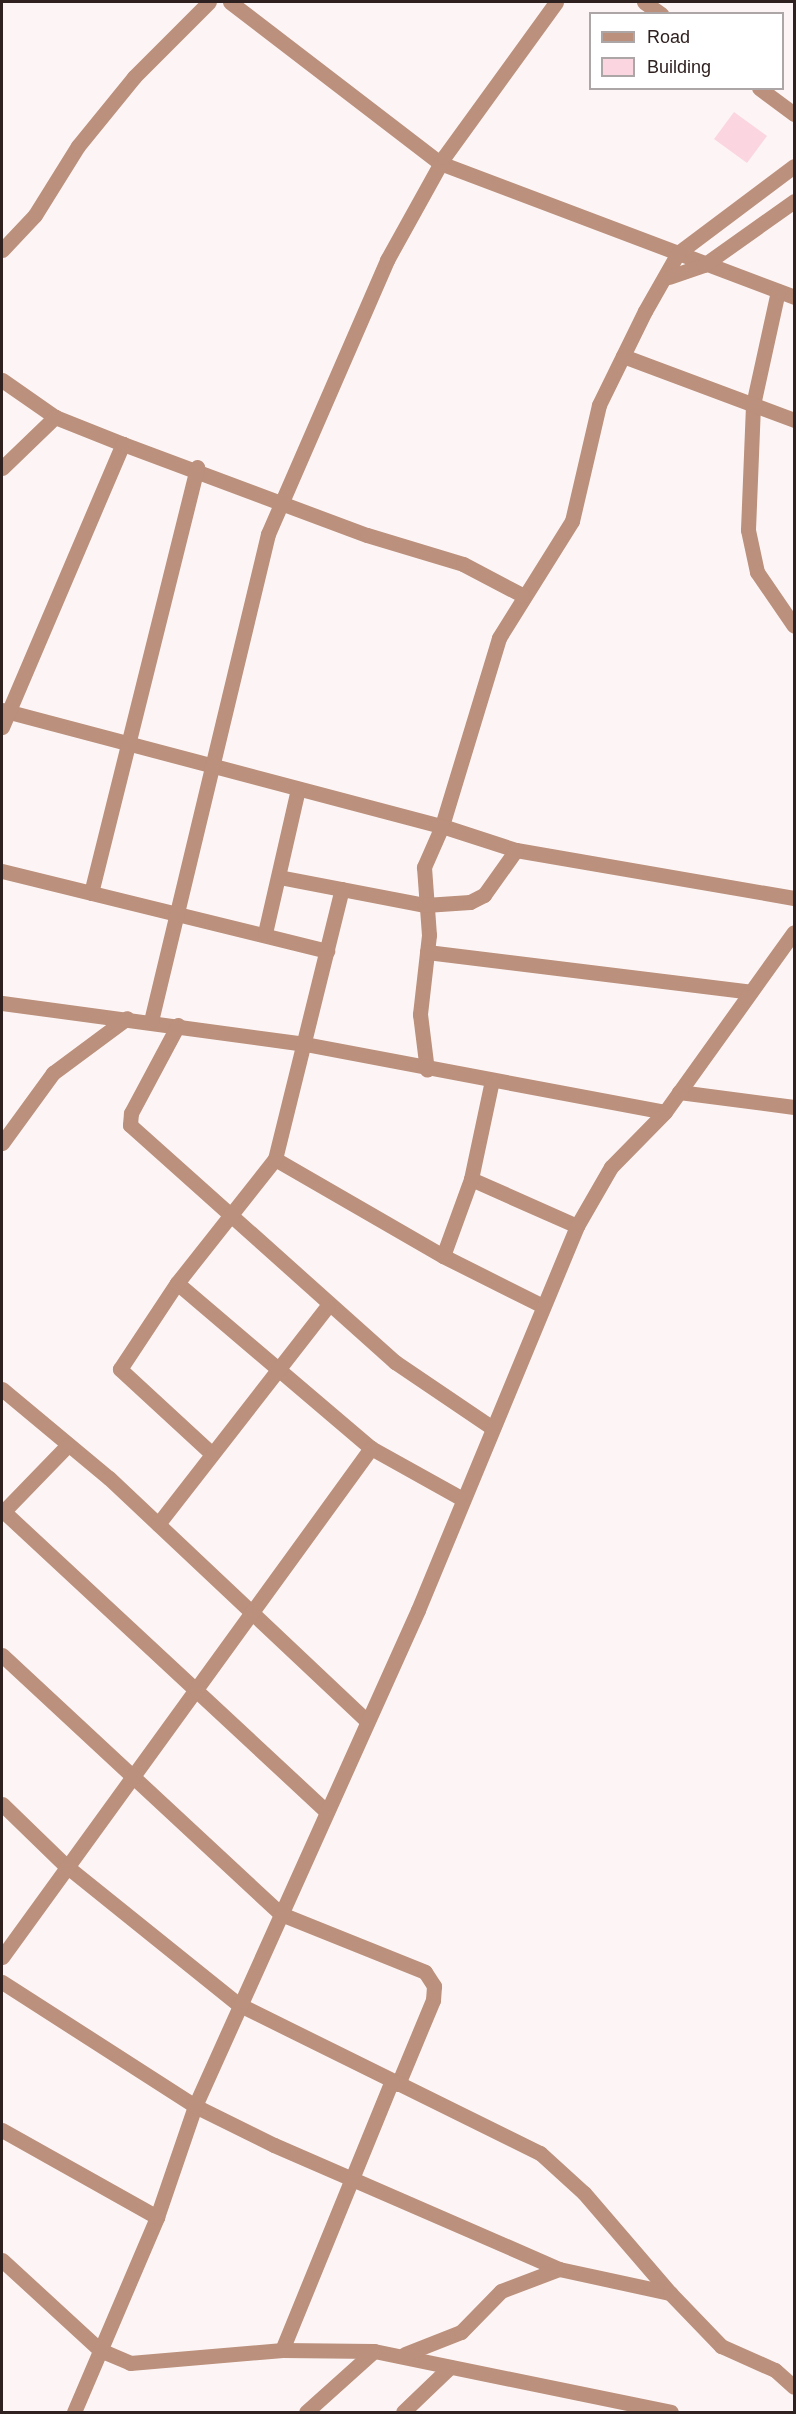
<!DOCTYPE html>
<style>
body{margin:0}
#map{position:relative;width:796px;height:2414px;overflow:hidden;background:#fdf5f5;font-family:Arial,sans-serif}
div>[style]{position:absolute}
.building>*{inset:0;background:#fbd6e0}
.street>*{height:15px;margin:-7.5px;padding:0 7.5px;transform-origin:7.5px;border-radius:7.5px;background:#bb907c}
span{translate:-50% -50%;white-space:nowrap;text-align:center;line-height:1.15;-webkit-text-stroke:5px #fff;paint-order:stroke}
.frame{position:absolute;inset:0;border:3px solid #2f2120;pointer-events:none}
.legend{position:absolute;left:589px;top:12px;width:195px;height:78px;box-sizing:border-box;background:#fff;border:2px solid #aca6a6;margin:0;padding:8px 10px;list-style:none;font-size:18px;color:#2f2120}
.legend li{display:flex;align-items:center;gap:12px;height:30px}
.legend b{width:30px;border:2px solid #aca6a6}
</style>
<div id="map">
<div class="building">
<i style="clip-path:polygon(734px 112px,767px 136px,747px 163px,714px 139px)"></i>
</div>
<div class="street">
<i style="left:230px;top:2px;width:265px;rotate:37.5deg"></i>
<i style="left:440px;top:163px;width:379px;rotate:20.7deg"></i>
<i style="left:644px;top:2px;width:21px;rotate:35deg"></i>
<i style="left:759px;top:88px;width:44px;rotate:36.6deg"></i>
<i style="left:794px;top:166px;width:145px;rotate:143.1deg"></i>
<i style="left:678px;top:253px;width:67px;rotate:119.6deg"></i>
<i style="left:645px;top:311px;width:105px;rotate:116.1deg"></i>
<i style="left:599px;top:405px;width:119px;rotate:103.1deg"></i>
<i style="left:572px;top:521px;width:138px;rotate:122deg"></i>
<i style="left:499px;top:638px;width:196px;rotate:106.9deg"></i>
<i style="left:442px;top:826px;width:78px;rotate:18deg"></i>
<i style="left:516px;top:850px;width:282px;rotate:9.8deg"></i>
<i style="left:2px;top:250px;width:48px;rotate:-46.7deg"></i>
<i style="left:35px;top:215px;width:81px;rotate:-58.1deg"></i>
<i style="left:78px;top:146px;width:89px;rotate:-50.9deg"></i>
<i style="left:134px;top:77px;width:106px;rotate:-45deg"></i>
<i style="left:669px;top:277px;width:37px;rotate:-19deg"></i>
<i style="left:704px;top:265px;width:110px;rotate:-35.4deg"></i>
<i style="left:778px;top:291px;width:117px;rotate:102.4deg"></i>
<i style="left:753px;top:405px;width:125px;rotate:92.3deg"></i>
<i style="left:748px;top:530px;width:43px;rotate:77.9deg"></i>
<i style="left:757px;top:572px;width:65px;rotate:55.6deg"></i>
<i style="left:623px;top:356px;width:183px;rotate:20.5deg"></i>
<i style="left:2px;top:380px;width:65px;rotate:34.9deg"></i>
<i style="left:55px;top:417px;width:73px;rotate:21.7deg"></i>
<i style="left:2px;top:468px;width:74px;rotate:-43.9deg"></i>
<i style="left:2px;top:710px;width:455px;rotate:14.8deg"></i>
<i style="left:442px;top:826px;width:45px;rotate:113.7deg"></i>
<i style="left:424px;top:867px;width:68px;rotate:85.8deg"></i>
<i style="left:429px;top:935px;width:80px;rotate:96.5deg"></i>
<i style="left:420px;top:1014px;width:56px;rotate:82.9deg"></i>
<i style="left:2px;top:727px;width:308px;rotate:-66.9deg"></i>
<i style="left:123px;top:444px;width:260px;rotate:20.5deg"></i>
<i style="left:367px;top:535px;width:100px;rotate:16.8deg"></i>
<i style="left:463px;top:564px;width:67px;rotate:27.7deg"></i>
<i style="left:2px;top:871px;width:335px;rotate:13.8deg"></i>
<i style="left:279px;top:877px;width:149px;rotate:10.9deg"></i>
<i style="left:425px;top:905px;width:45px;rotate:-3.8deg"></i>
<i style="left:470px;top:902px;width:16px;rotate:-27deg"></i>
<i style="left:484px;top:895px;width:55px;rotate:-54.6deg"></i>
<i style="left:91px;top:893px;width:439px;rotate:-76deg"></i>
<i style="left:265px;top:933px;width:148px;rotate:-77.1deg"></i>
<i style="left:427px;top:952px;width:326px;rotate:7deg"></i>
<i style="left:2px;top:1003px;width:306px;rotate:7.7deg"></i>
<i style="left:305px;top:1044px;width:366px;rotate:10.7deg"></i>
<i style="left:151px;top:1021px;width:501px;rotate:-76.49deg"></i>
<i style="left:268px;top:534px;width:299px;rotate:-66.5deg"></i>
<i style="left:387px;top:260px;width:118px;rotate:-61deg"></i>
<i style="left:444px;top:157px;width:191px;rotate:-54.1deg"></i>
<i style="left:178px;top:1025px;width:100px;rotate:118.1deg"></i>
<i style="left:131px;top:1113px;width:12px;rotate:95deg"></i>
<i style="left:130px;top:1125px;width:356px;rotate:41.8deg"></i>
<i style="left:395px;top:1362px;width:116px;rotate:34.1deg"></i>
<i style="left:679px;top:1092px;width:116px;rotate:7.4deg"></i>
<i style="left:2px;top:1143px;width:87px;rotate:-53.9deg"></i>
<i style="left:53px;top:1073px;width:92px;rotate:-36.6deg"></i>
<i style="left:275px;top:1159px;width:194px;rotate:30deg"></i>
<i style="left:443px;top:1256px;width:112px;rotate:26.6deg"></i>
<i style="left:471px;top:1179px;width:116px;rotate:23.9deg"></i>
<i style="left:443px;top:1256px;width:82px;rotate:-70deg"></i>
<i style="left:471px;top:1179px;width:101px;rotate:-78deg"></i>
<i style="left:177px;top:1283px;width:255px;rotate:40.4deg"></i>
<i style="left:371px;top:1448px;width:103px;rotate:29.1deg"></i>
<i style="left:2px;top:1389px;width:139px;rotate:39.8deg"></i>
<i style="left:109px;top:1478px;width:352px;rotate:43.3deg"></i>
<i style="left:211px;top:1453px;width:124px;rotate:-137.3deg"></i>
<i style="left:120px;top:1369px;width:103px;rotate:-56.5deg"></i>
<i style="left:177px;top:1283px;width:158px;rotate:-51.7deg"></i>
<i style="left:275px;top:1159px;width:278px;rotate:-76.1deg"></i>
<i style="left:2px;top:1510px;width:441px;rotate:42.9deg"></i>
<i style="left:2px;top:1513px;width:95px;rotate:-45.9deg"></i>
<i style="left:158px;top:1524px;width:276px;rotate:-52.1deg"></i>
<i style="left:2px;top:1655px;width:381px;rotate:42.9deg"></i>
<i style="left:281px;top:1914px;width:155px;rotate:21.9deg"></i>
<i style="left:425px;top:1972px;width:17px;rotate:57deg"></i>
<i style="left:434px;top:1986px;width:14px;rotate:94deg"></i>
<i style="left:433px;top:2000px;width:91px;rotate:112.6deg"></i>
<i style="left:2px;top:1804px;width:88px;rotate:44.1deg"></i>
<i style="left:65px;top:1865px;width:222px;rotate:38.8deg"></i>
<i style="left:238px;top:2004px;width:337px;rotate:26.3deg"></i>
<i style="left:540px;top:2153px;width:59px;rotate:42.3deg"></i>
<i style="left:584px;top:2193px;width:132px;rotate:49.3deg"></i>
<i style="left:2px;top:1957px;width:629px;rotate:-54.06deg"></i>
<i style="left:2px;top:1982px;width:229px;rotate:32.7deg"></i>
<i style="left:195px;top:2106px;width:88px;rotate:26.3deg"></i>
<i style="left:274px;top:2145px;width:311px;rotate:23.5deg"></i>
<i style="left:559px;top:2269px;width:114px;rotate:12.2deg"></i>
<i style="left:670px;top:2293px;width:74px;rotate:46.1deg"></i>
<i style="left:721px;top:2346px;width:59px;rotate:24deg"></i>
<i style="left:775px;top:2370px;width:25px;rotate:42deg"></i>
<i style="left:2px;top:2130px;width:178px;rotate:29.3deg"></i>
<i style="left:2px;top:2260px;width:133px;rotate:42.6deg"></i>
<i style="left:100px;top:2350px;width:33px;rotate:23deg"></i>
<i style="left:130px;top:2363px;width:153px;rotate:-4.9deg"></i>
<i style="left:282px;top:2350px;width:92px;rotate:0.6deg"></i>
<i style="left:374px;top:2351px;width:303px;rotate:11.6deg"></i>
<i style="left:282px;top:2350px;width:291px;rotate:-67.8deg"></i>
<i style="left:405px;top:2354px;width:60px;rotate:-21.4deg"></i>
<i style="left:461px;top:2332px;width:57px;rotate:-45.7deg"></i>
<i style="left:501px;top:2291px;width:62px;rotate:-20.8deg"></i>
<i style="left:74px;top:2412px;width:212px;rotate:-66.9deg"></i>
<i style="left:157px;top:2217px;width:117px;rotate:-71.1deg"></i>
<i style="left:195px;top:2106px;width:544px;rotate:-65.79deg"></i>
<i style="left:418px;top:1610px;width:416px;rotate:-67.5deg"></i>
<i style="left:577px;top:1226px;width:68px;rotate:-60deg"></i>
<i style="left:611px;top:1167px;width:77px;rotate:-45.5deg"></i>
<i style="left:665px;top:1112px;width:221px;rotate:-54.4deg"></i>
<i style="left:306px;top:2412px;width:91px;rotate:-41.9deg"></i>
<i style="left:403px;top:2412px;width:65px;rotate:-43.8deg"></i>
</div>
<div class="frame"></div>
<ul class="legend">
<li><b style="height:8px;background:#bb907c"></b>Road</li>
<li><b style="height:16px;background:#fbd6e0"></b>Building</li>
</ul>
</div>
